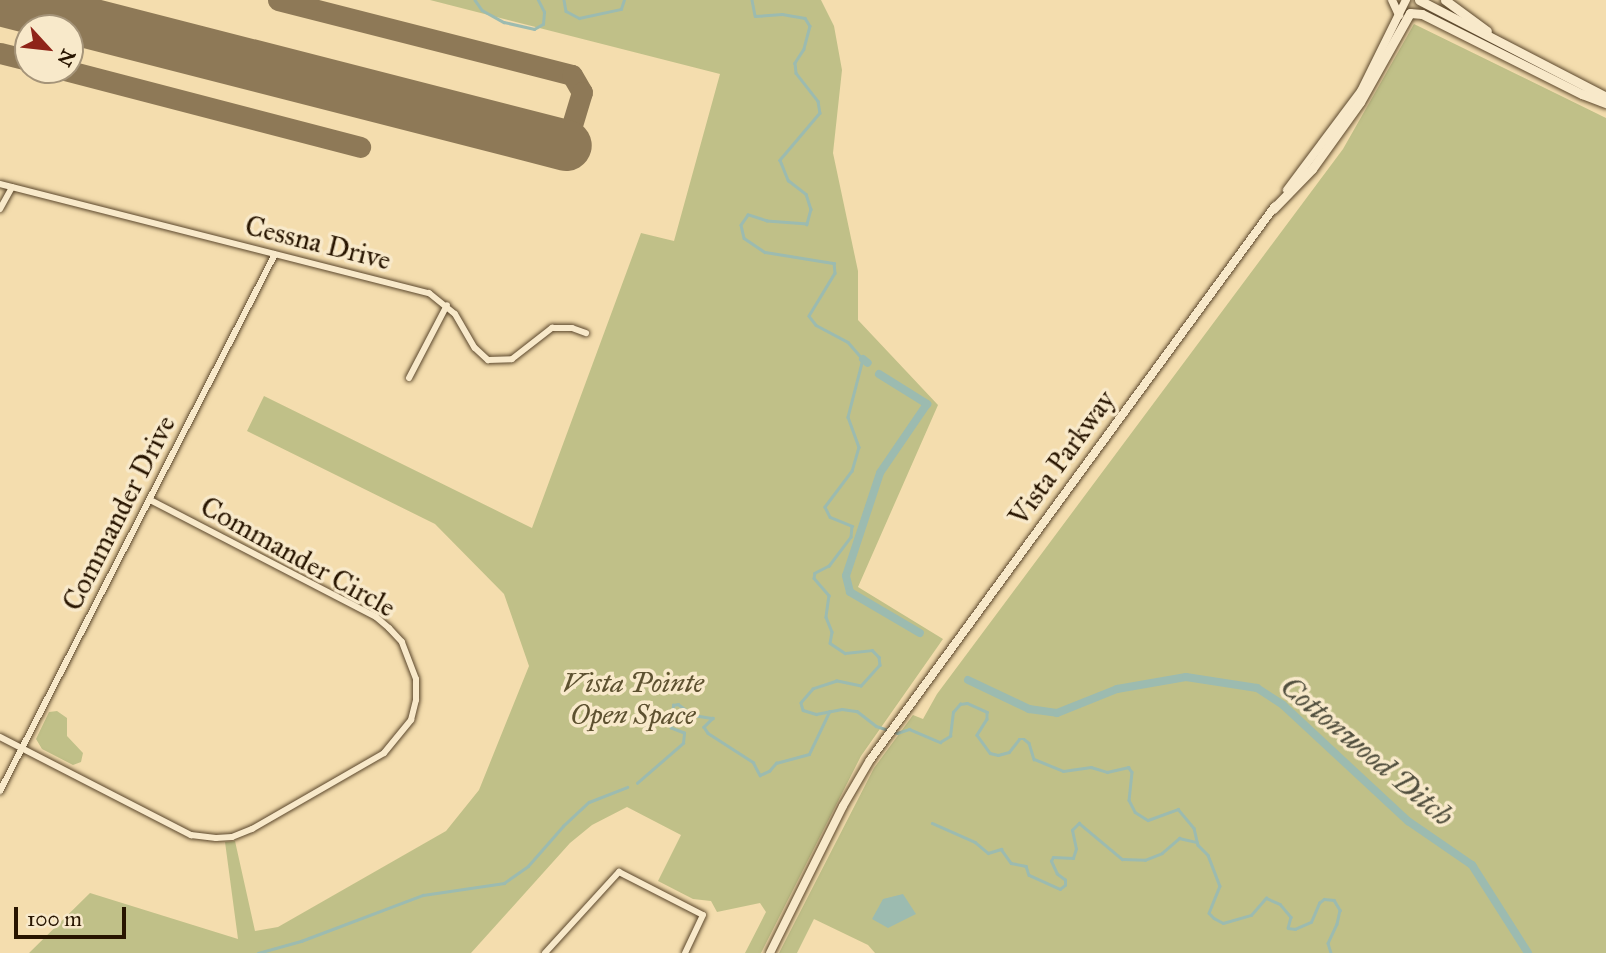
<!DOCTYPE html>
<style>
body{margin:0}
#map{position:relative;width:1606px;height:953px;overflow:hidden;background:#f4ddae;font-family:"IM FELL Great Primer",serif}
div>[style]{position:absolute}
.green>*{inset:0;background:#c0c088}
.water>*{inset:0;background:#9cbbb0}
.stream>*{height:2.5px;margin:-1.25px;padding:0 1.25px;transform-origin:1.25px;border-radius:1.25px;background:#9cbbb0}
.canal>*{height:8px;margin:-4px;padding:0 4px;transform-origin:4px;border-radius:4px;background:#9cbbb0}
.taxiway>*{height:21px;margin:-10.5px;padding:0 10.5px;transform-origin:10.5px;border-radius:10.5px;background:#8e7957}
.runway>*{height:51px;margin:-25.5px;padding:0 25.5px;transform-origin:25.5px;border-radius:25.5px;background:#8e7957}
.roads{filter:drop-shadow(0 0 2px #5b472c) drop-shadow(0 0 2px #5b472c)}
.minor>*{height:6px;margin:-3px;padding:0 3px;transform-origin:3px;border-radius:3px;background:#f8e9ca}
.tertiary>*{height:8px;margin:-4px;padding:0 4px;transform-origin:4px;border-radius:4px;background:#f8e9ca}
.secondary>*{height:9px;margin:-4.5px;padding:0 4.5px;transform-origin:4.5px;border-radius:4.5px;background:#f8e9ca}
span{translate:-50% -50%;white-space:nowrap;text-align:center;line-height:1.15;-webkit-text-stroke:7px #f8e9ca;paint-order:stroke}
.street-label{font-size:28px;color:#281500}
.park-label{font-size:28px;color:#5d5130;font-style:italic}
.water-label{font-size:30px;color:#514f3e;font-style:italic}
.north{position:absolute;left:14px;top:14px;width:70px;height:70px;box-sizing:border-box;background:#f8e9ca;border:2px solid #a59479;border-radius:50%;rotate:117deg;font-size:19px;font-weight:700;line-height:28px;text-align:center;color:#281500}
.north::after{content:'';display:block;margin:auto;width:24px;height:32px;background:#8f2418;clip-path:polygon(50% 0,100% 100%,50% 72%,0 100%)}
.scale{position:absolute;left:14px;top:907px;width:112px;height:32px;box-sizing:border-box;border:4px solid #281500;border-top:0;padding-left:9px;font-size:21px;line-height:24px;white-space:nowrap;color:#281500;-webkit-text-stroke:5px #f8e9ca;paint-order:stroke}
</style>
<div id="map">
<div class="green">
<i style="clip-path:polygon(430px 0,821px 0,834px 26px,842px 70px,833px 153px,858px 271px,858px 320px,938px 405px,858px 587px,943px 639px,861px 756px,761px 953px,745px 953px,766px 912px,760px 903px,717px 912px,711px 901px,693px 899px,658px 881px,681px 835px,627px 807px,592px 825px,570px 843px,471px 953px,29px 953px,90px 893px,238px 939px,225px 842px,235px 841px,255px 931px,278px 927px,446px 831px,479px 790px,529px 666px,504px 594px,435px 524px,247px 431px,264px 396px,532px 528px,641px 233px,674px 241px,720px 74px)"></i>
<i style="clip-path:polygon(1414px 24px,1606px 118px,1606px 953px,875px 953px,868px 945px,814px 919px,797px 953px,779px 953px,874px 768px,913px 715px,923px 719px,937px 694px,1343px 149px)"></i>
<i style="clip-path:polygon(57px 711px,67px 718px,67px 736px,83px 753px,81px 762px,73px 765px,42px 749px,36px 739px,49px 712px)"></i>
</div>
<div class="water">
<i style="clip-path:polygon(903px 894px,916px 914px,888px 928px,872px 919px,883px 899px)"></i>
</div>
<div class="stream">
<i style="left:475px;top:0;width:12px;rotate:55deg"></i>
<i style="left:482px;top:10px;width:25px;rotate:29deg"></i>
<i style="left:504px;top:22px;width:31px;rotate:13deg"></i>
<i style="left:534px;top:29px;width:10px;rotate:-29deg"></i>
<i style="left:543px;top:24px;width:12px;rotate:-85deg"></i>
<i style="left:544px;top:12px;width:13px;rotate:-117deg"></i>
<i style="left:564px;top:0;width:11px;rotate:80deg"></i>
<i style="left:566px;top:11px;width:15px;rotate:28deg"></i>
<i style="left:579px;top:18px;width:43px;rotate:-12.1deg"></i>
<i style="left:621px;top:9px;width:9px;rotate:-72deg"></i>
<i style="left:752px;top:0;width:16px;rotate:79deg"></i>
<i style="left:755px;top:16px;width:27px;rotate:-4deg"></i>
<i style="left:782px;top:14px;width:23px;rotate:10deg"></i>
<i style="left:805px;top:18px;width:9px;rotate:58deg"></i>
<i style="left:810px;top:26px;width:24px;rotate:105deg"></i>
<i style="left:804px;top:49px;width:17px;rotate:123deg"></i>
<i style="left:795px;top:63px;width:10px;rotate:84deg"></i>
<i style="left:796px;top:73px;width:36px;rotate:52deg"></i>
<i style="left:818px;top:101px;width:12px;rotate:81deg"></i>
<i style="left:820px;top:113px;width:62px;rotate:130.4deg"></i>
<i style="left:780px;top:160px;width:22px;rotate:68deg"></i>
<i style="left:788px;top:180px;width:23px;rotate:38deg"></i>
<i style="left:806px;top:194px;width:16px;rotate:72deg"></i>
<i style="left:811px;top:209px;width:16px;rotate:105deg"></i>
<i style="left:807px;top:224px;width:40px;rotate:-175.7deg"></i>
<i style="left:767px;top:221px;width:20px;rotate:-162deg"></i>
<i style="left:748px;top:215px;width:12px;rotate:125deg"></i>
<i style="left:741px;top:225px;width:13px;rotate:77deg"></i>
<i style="left:744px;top:238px;width:25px;rotate:34deg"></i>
<i style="left:765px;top:252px;width:70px;rotate:9.1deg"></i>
<i style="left:834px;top:263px;width:10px;rotate:84deg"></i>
<i style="left:835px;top:273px;width:50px;rotate:121.2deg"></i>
<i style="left:809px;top:316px;width:11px;rotate:52deg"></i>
<i style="left:816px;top:325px;width:36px;rotate:28deg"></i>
<i style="left:848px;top:342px;width:23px;rotate:49deg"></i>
<i style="left:863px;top:359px;width:60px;rotate:104.5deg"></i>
<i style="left:848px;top:417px;width:32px;rotate:70deg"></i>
<i style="left:859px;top:447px;width:25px;rotate:106deg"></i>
<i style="left:852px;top:471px;width:45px;rotate:126.9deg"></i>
<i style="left:825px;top:507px;width:11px;rotate:63deg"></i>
<i style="left:830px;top:517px;width:24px;rotate:22deg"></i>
<i style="left:852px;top:526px;width:11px;rotate:95deg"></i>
<i style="left:851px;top:537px;width:36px;rotate:127deg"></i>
<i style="left:829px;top:566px;width:16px;rotate:153deg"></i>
<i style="left:815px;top:573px;width:5px;rotate:101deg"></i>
<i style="left:814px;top:578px;width:23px;rotate:49deg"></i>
<i style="left:829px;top:595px;width:22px;rotate:98deg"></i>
<i style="left:826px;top:617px;width:16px;rotate:68deg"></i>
<i style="left:832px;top:632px;width:11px;rotate:100deg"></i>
<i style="left:830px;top:643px;width:18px;rotate:34deg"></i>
<i style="left:845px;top:653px;width:27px;rotate:-6deg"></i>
<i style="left:872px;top:650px;width:10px;rotate:45deg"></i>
<i style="left:879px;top:657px;width:8px;rotate:83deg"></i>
<i style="left:880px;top:665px;width:28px;rotate:132deg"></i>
<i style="left:861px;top:686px;width:25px;rotate:-168deg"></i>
<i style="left:837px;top:681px;width:25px;rotate:162deg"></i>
<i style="left:813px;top:689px;width:18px;rotate:131deg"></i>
<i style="left:801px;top:703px;width:7px;rotate:74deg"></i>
<i style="left:803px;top:710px;width:14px;rotate:17deg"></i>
<i style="left:816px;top:714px;width:26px;rotate:-11deg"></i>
<i style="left:842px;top:709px;width:15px;rotate:8deg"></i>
<i style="left:857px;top:711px;width:24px;rotate:38deg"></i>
<i style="left:876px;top:726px;width:22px;rotate:18deg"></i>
<i style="left:897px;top:733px;width:13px;rotate:-18deg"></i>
<i style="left:909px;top:729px;width:34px;rotate:23deg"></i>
<i style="left:940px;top:742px;width:12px;rotate:-31deg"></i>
<i style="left:950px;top:736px;width:24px;rotate:-83deg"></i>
<i style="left:953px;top:712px;width:11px;rotate:-49deg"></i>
<i style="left:960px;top:704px;width:7px;rotate:-8deg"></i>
<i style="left:967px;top:703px;width:22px;rotate:24deg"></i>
<i style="left:987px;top:712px;width:7px;rotate:90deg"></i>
<i style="left:987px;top:719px;width:19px;rotate:122deg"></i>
<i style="left:977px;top:735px;width:22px;rotate:54deg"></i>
<i style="left:990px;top:753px;width:8px;rotate:14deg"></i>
<i style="left:998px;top:755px;width:11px;rotate:-15deg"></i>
<i style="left:1009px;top:752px;width:16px;rotate:-52deg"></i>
<i style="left:1019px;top:739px;width:5px"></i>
<i style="left:1024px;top:739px;width:6px;rotate:39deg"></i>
<i style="left:1029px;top:743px;width:17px;rotate:73deg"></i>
<i style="left:1034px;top:759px;width:31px;rotate:22deg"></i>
<i style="left:1063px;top:771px;width:28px;rotate:-8deg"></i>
<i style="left:1091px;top:767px;width:17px;rotate:17deg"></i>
<i style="left:1107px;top:772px;width:22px;rotate:-13deg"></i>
<i style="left:1128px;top:767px;width:6px;rotate:51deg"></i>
<i style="left:1132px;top:772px;width:28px;rotate:96deg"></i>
<i style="left:1129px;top:800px;width:13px;rotate:63deg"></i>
<i style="left:1135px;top:812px;width:15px;rotate:32deg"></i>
<i style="left:1148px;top:820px;width:32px;rotate:-20deg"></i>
<i style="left:1178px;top:809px;width:25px;rotate:50deg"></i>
<i style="left:1194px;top:828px;width:17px;rotate:77deg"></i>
<i style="left:1198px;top:845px;width:14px;rotate:45deg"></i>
<i style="left:1208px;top:855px;width:33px;rotate:69deg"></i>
<i style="left:1220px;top:886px;width:29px;rotate:112deg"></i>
<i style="left:1209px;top:913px;width:7px;rotate:45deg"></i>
<i style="left:1214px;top:918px;width:10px;rotate:29deg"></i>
<i style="left:1223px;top:923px;width:29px;rotate:-16deg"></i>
<i style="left:1251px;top:915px;width:23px;rotate:-49deg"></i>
<i style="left:1266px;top:898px;width:15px;rotate:23deg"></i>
<i style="left:1280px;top:904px;width:17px;rotate:50deg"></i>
<i style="left:1291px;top:917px;width:11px;rotate:105deg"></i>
<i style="left:1288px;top:928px;width:7px;rotate:8deg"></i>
<i style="left:1295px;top:929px;width:17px;rotate:-24deg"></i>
<i style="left:1311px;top:922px;width:21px;rotate:-67deg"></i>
<i style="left:1319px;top:903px;width:6px;rotate:-39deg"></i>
<i style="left:1324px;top:899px;width:10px;rotate:6deg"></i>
<i style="left:1334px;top:900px;width:12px;rotate:59deg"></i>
<i style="left:1340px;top:910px;width:14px;rotate:102deg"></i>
<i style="left:1337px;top:924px;width:21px;rotate:115deg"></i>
<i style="left:1328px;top:943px;width:10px;rotate:73deg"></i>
<i style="left:637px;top:783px;width:61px;rotate:-41deg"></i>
<i style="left:683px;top:743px;width:10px;rotate:-84deg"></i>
<i style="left:684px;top:733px;width:14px;rotate:-159deg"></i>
<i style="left:671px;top:728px;width:23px;rotate:-85deg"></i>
<i style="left:673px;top:705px;width:5px;rotate:-11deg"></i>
<i style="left:678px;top:704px;width:19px;rotate:36deg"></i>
<i style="left:693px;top:715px;width:20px;rotate:9deg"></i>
<i style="left:713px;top:718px;width:13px;rotate:135deg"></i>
<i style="left:704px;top:727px;width:7px;rotate:56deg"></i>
<i style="left:708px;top:733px;width:54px;rotate:32.8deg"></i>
<i style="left:753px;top:762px;width:15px;rotate:62deg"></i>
<i style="left:760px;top:775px;width:10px;rotate:-24deg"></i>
<i style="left:769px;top:771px;width:11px;rotate:-49deg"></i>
<i style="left:776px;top:763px;width:34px;rotate:-15deg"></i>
<i style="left:809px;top:754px;width:47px;rotate:-64.5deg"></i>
<i style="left:932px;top:823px;width:47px;rotate:23.8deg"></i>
<i style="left:975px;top:842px;width:17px;rotate:40deg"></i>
<i style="left:988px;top:853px;width:14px;rotate:-17deg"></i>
<i style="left:1001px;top:849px;width:17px;rotate:54deg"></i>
<i style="left:1011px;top:863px;width:15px;rotate:11deg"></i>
<i style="left:1026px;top:866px;width:9px;rotate:72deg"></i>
<i style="left:1029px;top:875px;width:34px;rotate:24deg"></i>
<i style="left:1060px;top:889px;width:6px;rotate:-39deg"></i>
<i style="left:1065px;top:885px;width:5px;rotate:-90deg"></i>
<i style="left:1065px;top:880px;width:10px;rotate:-143deg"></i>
<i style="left:1057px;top:874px;width:14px;rotate:-115deg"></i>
<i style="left:1051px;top:861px;width:4px;rotate:-63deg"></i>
<i style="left:1053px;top:857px;width:20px;rotate:3deg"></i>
<i style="left:1073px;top:858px;width:9px;rotate:-72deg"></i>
<i style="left:1076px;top:849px;width:19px;rotate:-102deg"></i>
<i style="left:1072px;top:830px;width:10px;rotate:-45deg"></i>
<i style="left:1079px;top:823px;width:56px;rotate:39.9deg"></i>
<i style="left:1122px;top:859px;width:23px;rotate:2deg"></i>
<i style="left:1145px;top:860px;width:18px;rotate:-22deg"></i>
<i style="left:1162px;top:853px;width:23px;rotate:-41deg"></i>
<i style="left:1179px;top:838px;width:18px;rotate:13deg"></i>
<i style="left:258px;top:953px;width:45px;rotate:-15.6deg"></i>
<i style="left:301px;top:941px;width:130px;rotate:-20.7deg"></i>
<i style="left:423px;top:895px;width:82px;rotate:-8.4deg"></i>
<i style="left:504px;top:883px;width:29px;rotate:-35deg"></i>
<i style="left:528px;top:866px;width:53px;rotate:-48.8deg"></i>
<i style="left:563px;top:826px;width:35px;rotate:-43deg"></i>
<i style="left:589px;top:802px;width:41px;rotate:-21.5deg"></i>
</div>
<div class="canal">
<i style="left:863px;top:359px;width:6px;rotate:39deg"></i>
<i style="left:879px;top:374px;width:57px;rotate:32deg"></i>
<i style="left:927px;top:404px;width:83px;rotate:124.3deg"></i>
<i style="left:880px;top:473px;width:108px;rotate:108.3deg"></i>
<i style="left:846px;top:576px;width:16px;rotate:76deg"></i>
<i style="left:850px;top:592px;width:81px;rotate:30.4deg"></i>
<i style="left:968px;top:680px;width:68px;rotate:25.4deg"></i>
<i style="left:1029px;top:709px;width:28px;rotate:8deg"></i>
<i style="left:1057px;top:713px;width:65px;rotate:-21.8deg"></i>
<i style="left:1117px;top:689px;width:70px;rotate:-9.9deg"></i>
<i style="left:1186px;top:677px;width:72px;rotate:8.8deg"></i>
<i style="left:1257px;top:688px;width:31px;rotate:33deg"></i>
<i style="left:1283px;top:705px;width:171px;rotate:42.9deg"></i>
<i style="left:1408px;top:821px;width:78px;rotate:34.5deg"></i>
<i style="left:1472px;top:865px;width:104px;rotate:57.5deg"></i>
</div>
<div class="taxiway">
<i style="left:278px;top:0;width:303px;rotate:14.3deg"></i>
<i style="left:572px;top:75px;width:20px;rotate:60deg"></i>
<i style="left:582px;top:92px;width:55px;rotate:106.8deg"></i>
<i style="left:8px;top:2px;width:2px;rotate:-63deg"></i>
<i style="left:0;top:53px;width:29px;rotate:14deg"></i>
<i style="left:65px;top:70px;width:305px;rotate:14.6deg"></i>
</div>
<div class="runway">
<i style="left:0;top:0;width:584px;rotate:14.37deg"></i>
</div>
<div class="roads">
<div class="minor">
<i style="left:0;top:184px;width:443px;rotate:14.3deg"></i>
<i style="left:429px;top:293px;width:33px;rotate:39deg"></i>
<i style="left:455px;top:314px;width:39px;rotate:60deg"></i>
<i style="left:475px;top:348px;width:18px;rotate:43deg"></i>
<i style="left:488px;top:360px;width:24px;rotate:-2deg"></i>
<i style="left:512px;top:359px;width:51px;rotate:-37.8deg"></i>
<i style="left:552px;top:328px;width:20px"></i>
<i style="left:572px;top:328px;width:15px;rotate:20deg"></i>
<i style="left:0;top:209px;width:25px;rotate:-61deg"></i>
<i style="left:409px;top:378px;width:82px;rotate:-62.5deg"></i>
<i style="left:0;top:737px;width:215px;rotate:27.2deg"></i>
<i style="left:191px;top:835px;width:25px;rotate:7deg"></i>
<i style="left:216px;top:838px;width:16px;rotate:-4deg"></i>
<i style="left:232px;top:837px;width:22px;rotate:-22deg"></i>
<i style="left:252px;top:829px;width:152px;rotate:-29.9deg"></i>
<i style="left:384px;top:753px;width:43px;rotate:-50.7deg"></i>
<i style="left:411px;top:720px;width:21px;rotate:-76deg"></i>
<i style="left:416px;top:700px;width:21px;rotate:-90deg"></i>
<i style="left:416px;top:679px;width:40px;rotate:-111deg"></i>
<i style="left:402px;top:642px;width:19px;rotate:-133deg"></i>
<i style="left:389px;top:628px;width:17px;rotate:-140deg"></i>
<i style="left:376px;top:617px;width:254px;rotate:-152.6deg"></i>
<i style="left:0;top:791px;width:603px;rotate:-62.88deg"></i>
<i style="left:545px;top:953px;width:110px;rotate:-47.6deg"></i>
<i style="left:619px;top:872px;width:94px;rotate:27.1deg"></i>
<i style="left:703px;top:915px;width:42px;rotate:115.3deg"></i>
</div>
<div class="tertiary">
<i style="left:1392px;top:0;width:17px;rotate:65deg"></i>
<i style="left:1287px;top:190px;width:124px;rotate:-53.2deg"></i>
<i style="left:1361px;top:91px;width:102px;rotate:-63.7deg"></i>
<i style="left:770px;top:953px;width:164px;rotate:-63.6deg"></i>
<i style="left:843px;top:806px;width:53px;rotate:-59.6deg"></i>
<i style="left:870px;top:760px;width:686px;rotate:-53.83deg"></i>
</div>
<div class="secondary">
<i style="left:1419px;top:0;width:211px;rotate:27.4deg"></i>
<i style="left:1445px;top:0;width:52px;rotate:36.4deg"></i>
<i style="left:1273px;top:209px;width:56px;rotate:-45.7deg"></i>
<i style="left:1312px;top:169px;width:82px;rotate:-54.4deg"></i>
<i style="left:1360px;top:102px;width:102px;rotate:-60.7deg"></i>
<i style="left:1410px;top:13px;width:12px;rotate:5deg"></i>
<i style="left:1422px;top:14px;width:179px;rotate:26.6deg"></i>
<i style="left:1582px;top:94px;width:26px;rotate:21deg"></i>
</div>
</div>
<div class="street-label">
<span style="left:318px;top:243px;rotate:14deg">Cessna Drive</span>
<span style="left:1062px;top:458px;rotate:-54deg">Vista Parkway</span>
<span style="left:119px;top:513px;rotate:-63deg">Commander Drive</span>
<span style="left:298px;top:557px;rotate:29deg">Commander Circle</span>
</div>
<div class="park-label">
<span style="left:633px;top:699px">Vista Pointe<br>Open Space</span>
</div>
<div class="water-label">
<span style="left:1367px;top:751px;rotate:40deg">Cottonwood Ditch</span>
</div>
<div class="north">N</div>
<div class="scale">100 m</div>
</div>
